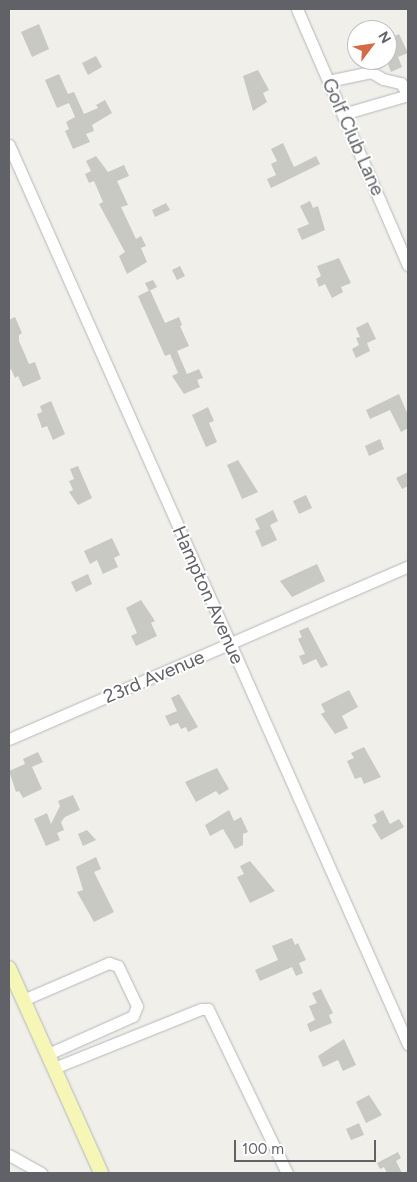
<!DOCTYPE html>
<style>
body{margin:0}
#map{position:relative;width:417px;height:1182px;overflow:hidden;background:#f0efe9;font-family:Figtree,sans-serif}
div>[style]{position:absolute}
.building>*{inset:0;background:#c8c9c3}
.roads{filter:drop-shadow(0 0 1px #b5b7bb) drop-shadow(0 0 1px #b5b7bb)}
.minor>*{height:11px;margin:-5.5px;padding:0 5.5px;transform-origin:5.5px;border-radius:5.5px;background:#fff}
.major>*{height:14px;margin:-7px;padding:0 7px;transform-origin:7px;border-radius:7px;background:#f6f6b7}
span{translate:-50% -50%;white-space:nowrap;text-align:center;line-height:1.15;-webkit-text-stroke:4px #fff;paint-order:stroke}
.street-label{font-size:19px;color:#606267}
.frame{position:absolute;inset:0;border:10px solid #606267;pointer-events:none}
.north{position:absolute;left:347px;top:20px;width:50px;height:50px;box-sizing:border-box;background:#fff;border:1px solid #bfc0c2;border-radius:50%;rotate:59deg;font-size:14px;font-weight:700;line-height:20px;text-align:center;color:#606267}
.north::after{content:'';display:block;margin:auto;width:18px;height:22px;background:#d56a49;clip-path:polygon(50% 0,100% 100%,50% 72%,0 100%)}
.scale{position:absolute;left:234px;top:1140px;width:142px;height:22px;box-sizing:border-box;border:2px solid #606267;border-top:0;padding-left:6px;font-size:15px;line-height:18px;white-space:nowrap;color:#606267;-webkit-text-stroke:4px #fff;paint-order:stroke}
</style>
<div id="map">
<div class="building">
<i style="clip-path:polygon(39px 24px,49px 49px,32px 57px,21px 32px)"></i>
<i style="clip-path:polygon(399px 34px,408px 53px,398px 57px,402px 67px,391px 72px,387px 62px,387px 40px)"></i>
<i style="clip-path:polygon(96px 56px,102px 67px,88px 75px,82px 63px)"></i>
<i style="clip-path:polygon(258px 70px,269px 90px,263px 93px,267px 102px,253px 111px,243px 76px)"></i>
<i style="clip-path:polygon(59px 74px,68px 94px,74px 92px,84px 114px,98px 108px,96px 105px,105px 100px,112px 113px,92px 125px,94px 131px,86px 134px,90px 142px,73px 149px,65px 131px,69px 129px,66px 122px,75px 117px,69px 103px,57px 108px,45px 80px)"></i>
<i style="clip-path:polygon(283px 143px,294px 167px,316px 156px,320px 164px,271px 188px,267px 179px,276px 175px,271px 164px,277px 161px,271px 149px)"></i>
<i style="clip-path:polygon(96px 156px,108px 172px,124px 165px,129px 176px,117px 181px,128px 205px,121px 207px,136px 239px,141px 236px,146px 246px,141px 248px,147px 262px,127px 274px,119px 256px,125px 252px,99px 204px,103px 202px,94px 181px,89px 183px,85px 174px,91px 171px,86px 161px)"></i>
<i style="clip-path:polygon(310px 201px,313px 208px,318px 206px,325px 230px,302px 240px,297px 229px,309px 224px,300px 206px)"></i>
<i style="clip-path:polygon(166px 203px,170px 210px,155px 217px,152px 210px)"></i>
<i style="clip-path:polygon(339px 258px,351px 283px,341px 287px,343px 292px,332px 298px,325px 284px,319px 287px,316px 279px,321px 276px,317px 266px)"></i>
<i style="clip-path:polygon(180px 266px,185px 276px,177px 280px,172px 270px)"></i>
<i style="clip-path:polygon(153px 280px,157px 287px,149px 291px,145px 283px)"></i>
<i style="clip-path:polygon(150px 290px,165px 323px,179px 317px,182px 325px,180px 326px,189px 346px,177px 351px,187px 374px,199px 369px,203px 378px,197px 380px,200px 387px,184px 394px,172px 376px,178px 373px,170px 354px,165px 356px,138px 296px)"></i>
<i style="clip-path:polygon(15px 317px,22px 333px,19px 335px,19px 341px,29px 364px,35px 362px,41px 379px,23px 387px,18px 376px,15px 378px,11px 369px,9px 370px,9px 320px)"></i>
<i style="clip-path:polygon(368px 322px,376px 339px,367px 343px,370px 351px,356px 358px,352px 349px,359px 345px,356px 338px,360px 337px,356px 328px)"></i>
<i style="clip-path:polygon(399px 394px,408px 415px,408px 428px,401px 432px,390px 410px,370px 419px,366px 410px)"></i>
<i style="clip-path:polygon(51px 401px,65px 434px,53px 440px,47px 426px,42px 428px,37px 414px,42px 412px,40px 406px)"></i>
<i style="clip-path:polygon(208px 407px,214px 421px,209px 423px,217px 442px,206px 447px,192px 415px)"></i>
<i style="clip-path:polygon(380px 439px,384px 449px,369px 456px,365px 446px)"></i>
<i style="clip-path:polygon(238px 460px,258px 492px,242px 499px,227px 465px)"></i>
<i style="clip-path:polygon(78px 466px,92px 498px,78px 505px,69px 492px,73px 490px,69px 481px,74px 479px,70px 469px)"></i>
<i style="clip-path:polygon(408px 472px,408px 486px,402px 489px,396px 478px)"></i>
<i style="clip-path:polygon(306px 495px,312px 508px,299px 514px,293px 501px)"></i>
<i style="clip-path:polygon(273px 510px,278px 521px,270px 525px,277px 540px,262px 547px,255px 531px,260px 529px,255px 519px)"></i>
<i style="clip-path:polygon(112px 538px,120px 555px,114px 558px,118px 567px,103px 574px,97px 560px,90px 564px,84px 551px)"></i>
<i style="clip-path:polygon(317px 564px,325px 581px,292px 597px,280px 581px)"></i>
<i style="clip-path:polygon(88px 574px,92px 584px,76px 592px,71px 582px)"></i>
<i style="clip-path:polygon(141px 600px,155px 621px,151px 623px,157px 636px,136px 646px,131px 636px,137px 633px,126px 608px)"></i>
<i style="clip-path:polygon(308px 627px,328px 665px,321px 668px,316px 659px,303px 665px,299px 656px,305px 654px,298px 639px,302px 637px,299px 631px)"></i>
<i style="clip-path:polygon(349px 690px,358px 707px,342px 716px,348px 728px,335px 734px,321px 714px,325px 712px,321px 704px)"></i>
<i style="clip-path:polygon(179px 694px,198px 727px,188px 732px,186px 727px,181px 729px,178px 723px,170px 726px,165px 716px,177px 711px,171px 698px)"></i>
<i style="clip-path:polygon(364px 747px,381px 777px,364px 784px,361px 777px,355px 779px,347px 761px,354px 758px,351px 753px)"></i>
<i style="clip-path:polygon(38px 752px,43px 762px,32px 767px,42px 789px,23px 798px,19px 791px,16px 792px,9px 771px,25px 764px,23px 759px)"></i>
<i style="clip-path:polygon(217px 768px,229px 789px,219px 795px,216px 791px,196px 802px,185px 782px)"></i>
<i style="clip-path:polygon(73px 795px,80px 810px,65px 817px,61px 822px,64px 830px,57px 833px,60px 840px,46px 846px,34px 819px,47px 813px,51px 824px,60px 806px,58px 801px)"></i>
<i style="clip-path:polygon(229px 810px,234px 821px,241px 817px,248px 832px,243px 834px,243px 845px,235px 849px,223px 829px,210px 836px,205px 825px)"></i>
<i style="clip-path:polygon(383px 810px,390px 824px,399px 819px,404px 827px,381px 840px,372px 825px,377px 822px,374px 815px)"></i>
<i style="clip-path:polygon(87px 830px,96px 840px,83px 846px,78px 834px)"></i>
<i style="clip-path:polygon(96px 857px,101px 869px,94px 872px,114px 912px,94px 922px,77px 892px,83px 890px,76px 867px)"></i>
<i style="clip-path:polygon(250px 861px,275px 891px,250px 903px,237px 877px,244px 874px,240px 866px)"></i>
<i style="clip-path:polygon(292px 938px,295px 945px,298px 943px,306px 960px,299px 963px,303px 973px,296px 976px,292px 967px,260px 981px,255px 970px,278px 960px,272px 946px)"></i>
<i style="clip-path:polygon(321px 989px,333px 1013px,329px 1015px,332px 1023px,310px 1032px,307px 1024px,315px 1020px,309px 1006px,317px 1003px,312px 993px)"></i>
<i style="clip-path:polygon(344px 1039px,356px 1065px,343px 1071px,338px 1060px,323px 1067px,318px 1056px)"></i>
<i style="clip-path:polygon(369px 1095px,382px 1115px,366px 1123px,356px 1102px)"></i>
<i style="clip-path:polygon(359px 1123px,364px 1135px,351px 1140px,346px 1129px)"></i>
<i style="clip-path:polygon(398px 1152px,401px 1158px,396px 1161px,402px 1173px,387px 1173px,384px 1167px,380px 1169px,377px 1163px)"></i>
</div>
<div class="roads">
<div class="minor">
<i style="left:297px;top:9px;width:279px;rotate:66.6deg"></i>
<i style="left:328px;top:81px;width:44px;rotate:-11.8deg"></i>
<i style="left:371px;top:72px;width:14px;rotate:30deg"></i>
<i style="left:383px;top:79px;width:18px;rotate:13deg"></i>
<i style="left:401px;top:83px;width:14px;rotate:60deg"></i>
<i style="left:343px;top:114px;width:68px;rotate:-16.3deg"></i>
<i style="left:9px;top:145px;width:984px;rotate:66.07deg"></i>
<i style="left:9px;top:739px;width:435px;rotate:-23.4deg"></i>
<i style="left:23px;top:1000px;width:94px;rotate:-23.3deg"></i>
<i style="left:109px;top:963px;width:9px;rotate:18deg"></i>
<i style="left:118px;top:966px;width:44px;rotate:64.6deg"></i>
<i style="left:137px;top:1006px;width:11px;rotate:112deg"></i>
<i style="left:133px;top:1016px;width:93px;rotate:155.9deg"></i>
<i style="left:54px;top:1068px;width:158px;rotate:-21.9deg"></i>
<i style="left:201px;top:1009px;width:7px"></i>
<i style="left:208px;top:1009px;width:182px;rotate:64.3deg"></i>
<i style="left:9px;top:1155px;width:37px;rotate:29deg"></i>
</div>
<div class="major">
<i style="left:9px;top:968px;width:225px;rotate:65.8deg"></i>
</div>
</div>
<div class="street-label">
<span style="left:353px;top:137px;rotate:66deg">Golf Club Lane</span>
<span style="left:208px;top:595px;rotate:66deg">Hampton Avenue</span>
<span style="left:154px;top:677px;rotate:-23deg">23rd Avenue</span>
</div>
<div class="frame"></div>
<div class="north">N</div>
<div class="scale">100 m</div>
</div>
